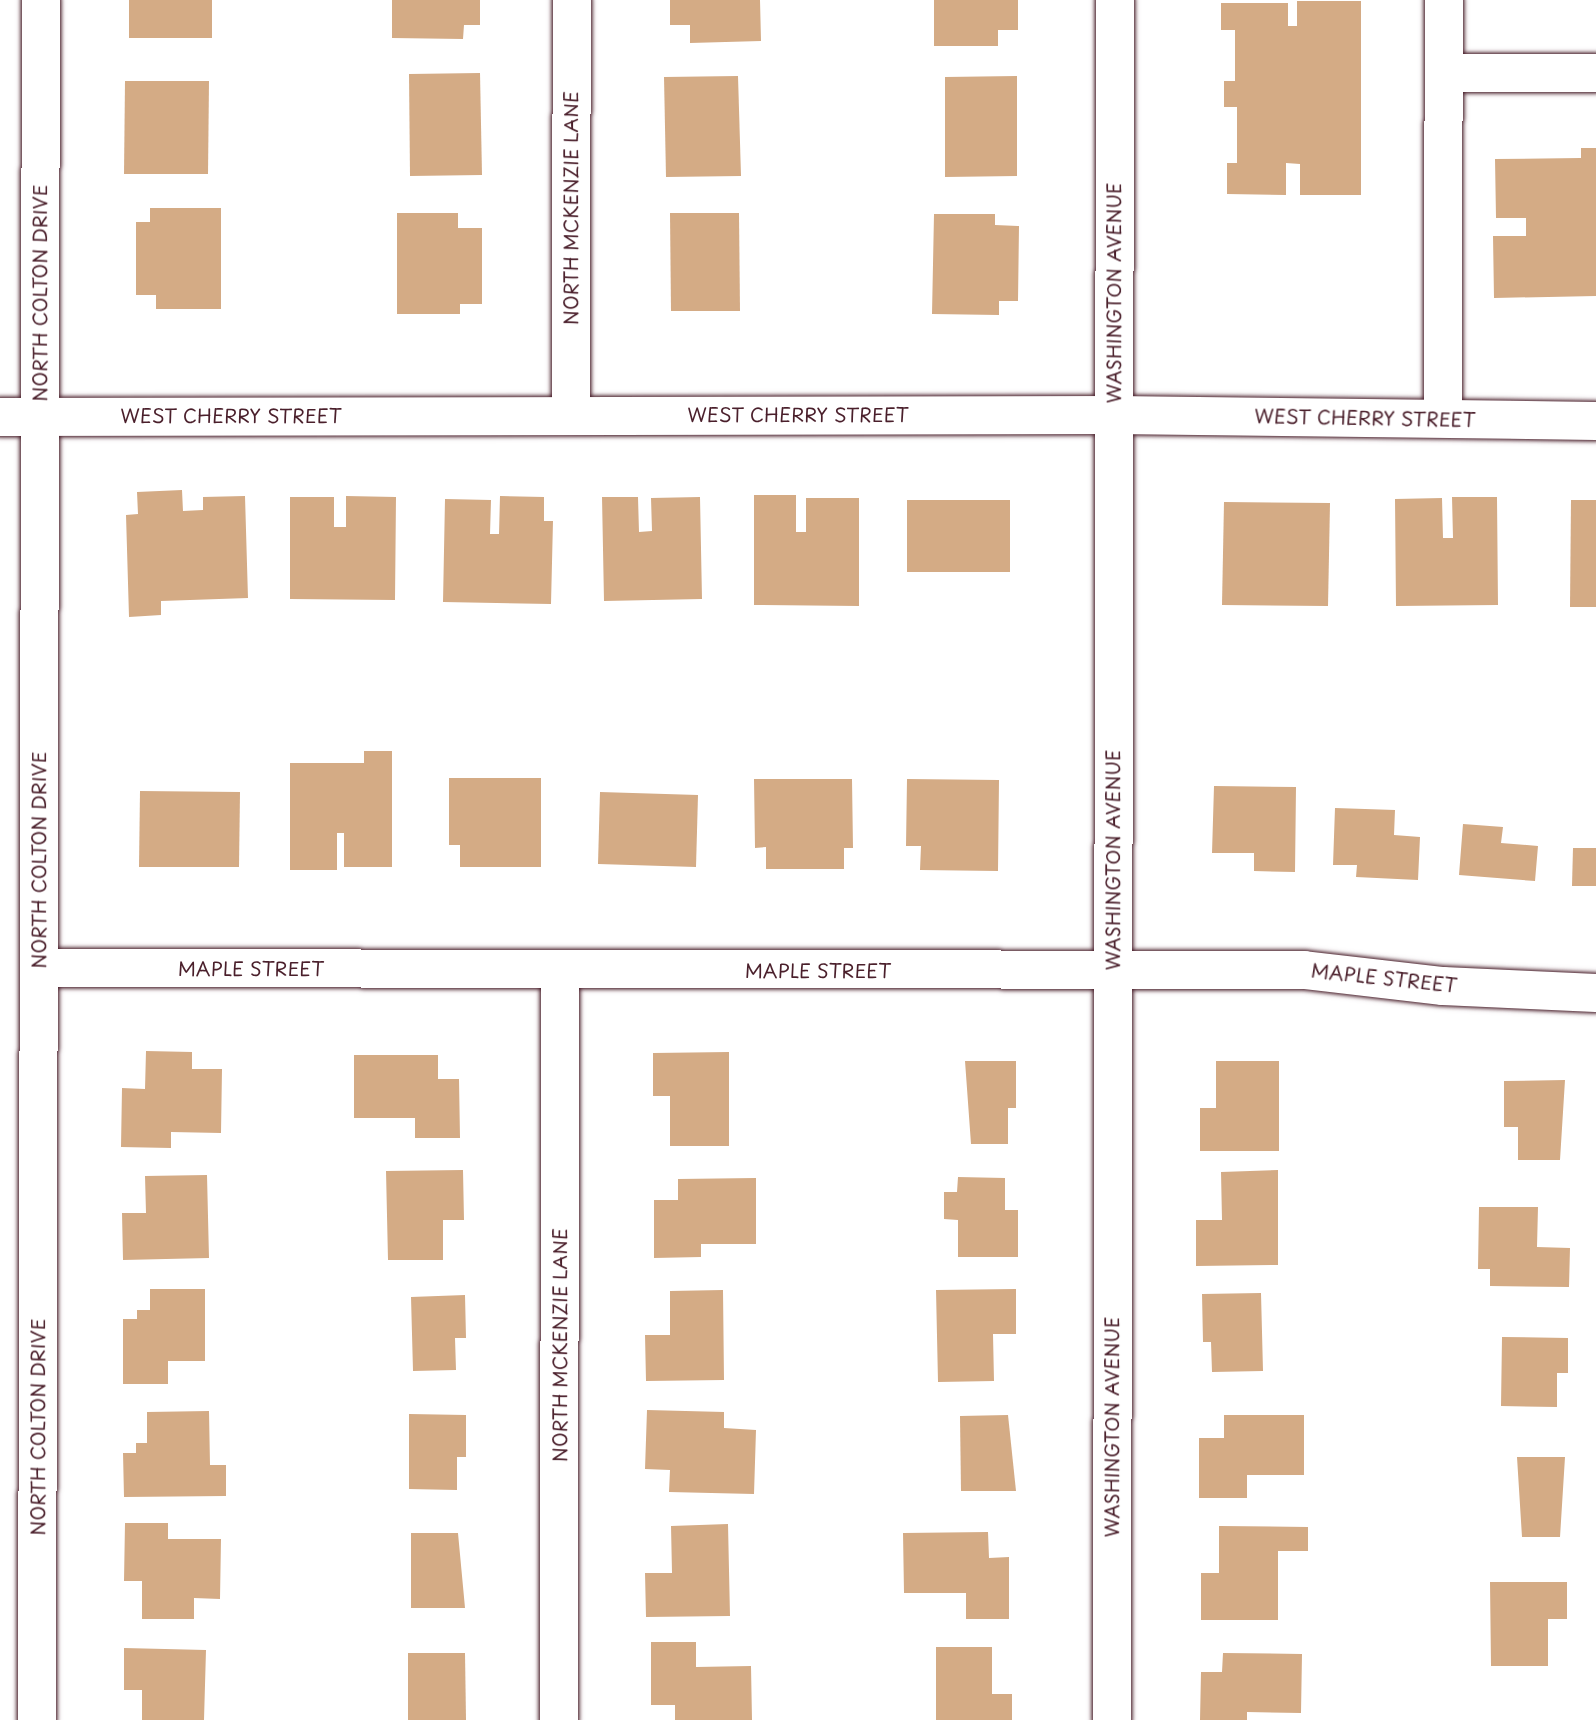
<!DOCTYPE html>
<style>
body{margin:0}
#map{position:relative;width:1596px;height:1720px;overflow:hidden;background:#fff;font-family:"Playpen Sans",sans-serif}
div>[style]{position:absolute}
.building>*{inset:0;background:#d4ab85}
.roads{filter:drop-shadow(0 0 2px #4a1f2b) drop-shadow(0 0 2px #4a1f2b)}
.minor>*{height:38px;margin:-19px;padding:0 19px;transform-origin:19px;border-radius:19px;background:#fff}
span{translate:-50% -50%;white-space:nowrap;text-align:center;line-height:1.15;-webkit-text-stroke:7px #fff;paint-order:stroke}
.street-label{font-size:19px;color:#4a1f2b}
</style>
<div id="map">
<div class="building">
<i style="clip-path:polygon(129px 0,212px 0,212px 38px,129px 38px)"></i>
<i style="clip-path:polygon(392px 0,480px 0,480px 25px,464px 25px,463px 39px,392px 38px)"></i>
<i style="clip-path:polygon(670px 0,760px 0,761px 41px,690px 43px,690px 25px,670px 25px)"></i>
<i style="clip-path:polygon(934px 0,1018px 0,1018px 30px,998px 30px,998px 46px,934px 46px)"></i>
<i style="clip-path:polygon(1297px 1px,1361px 1px,1361px 195px,1300px 195px,1300px 164px,1286px 163px,1286px 195px,1227px 194px,1227px 163px,1237px 163px,1237px 107px,1224px 107px,1224px 81px,1235px 81px,1235px 30px,1221px 30px,1221px 3px,1288px 3px,1288px 26px,1297px 26px)"></i>
<i style="clip-path:polygon(480px 73px,482px 175px,410px 176px,409px 74px)"></i>
<i style="clip-path:polygon(738px 76px,741px 176px,666px 177px,664px 77px)"></i>
<i style="clip-path:polygon(1017px 76px,1017px 176px,945px 177px,945px 77px)"></i>
<i style="clip-path:polygon(125px 81px,209px 81px,208px 174px,124px 174px)"></i>
<i style="clip-path:polygon(1581px 148px,1596px 148px,1596px 296px,1494px 298px,1493px 236px,1526px 236px,1526px 218px,1496px 218px,1495px 159px,1581px 158px)"></i>
<i style="clip-path:polygon(150px 208px,221px 208px,221px 309px,156px 309px,156px 295px,136px 295px,136px 222px,150px 222px)"></i>
<i style="clip-path:polygon(397px 213px,458px 213px,458px 228px,482px 228px,482px 304px,460px 304px,460px 314px,397px 314px)"></i>
<i style="clip-path:polygon(670px 213px,739px 213px,740px 311px,671px 311px)"></i>
<i style="clip-path:polygon(934px 214px,995px 214px,995px 225px,1019px 226px,1018px 301px,999px 301px,999px 315px,932px 314px)"></i>
<i style="clip-path:polygon(182px 490px,183px 511px,203px 510px,203px 497px,245px 496px,248px 598px,161px 601px,161px 615px,129px 617px,126px 515px,138px 514px,137px 492px)"></i>
<i style="clip-path:polygon(754px 495px,796px 495px,796px 532px,806px 532px,806px 498px,859px 498px,859px 606px,754px 605px)"></i>
<i style="clip-path:polygon(346px 496px,396px 497px,395px 600px,290px 599px,290px 497px,334px 497px,334px 527px,346px 527px)"></i>
<i style="clip-path:polygon(500px 496px,544px 497px,544px 521px,553px 521px,551px 604px,443px 602px,445px 499px,491px 500px,490px 534px,499px 534px)"></i>
<i style="clip-path:polygon(602px 497px,638px 497px,639px 532px,652px 531px,651px 498px,700px 497px,702px 599px,604px 601px)"></i>
<i style="clip-path:polygon(1452px 497px,1497px 497px,1498px 605px,1396px 606px,1395px 499px,1442px 498px,1443px 538px,1453px 538px)"></i>
<i style="clip-path:polygon(907px 500px,1010px 500px,1010px 572px,907px 572px)"></i>
<i style="clip-path:polygon(1571px 500px,1596px 500px,1596px 607px,1570px 607px)"></i>
<i style="clip-path:polygon(1224px 502px,1330px 503px,1328px 606px,1222px 605px)"></i>
<i style="clip-path:polygon(364px 751px,392px 751px,392px 867px,344px 867px,344px 833px,337px 833px,337px 870px,290px 870px,290px 763px,364px 763px)"></i>
<i style="clip-path:polygon(449px 778px,541px 778px,541px 867px,460px 867px,460px 845px,449px 845px)"></i>
<i style="clip-path:polygon(754px 779px,852px 779px,853px 848px,844px 848px,844px 869px,766px 869px,766px 847px,755px 848px)"></i>
<i style="clip-path:polygon(907px 779px,999px 780px,998px 871px,920px 870px,921px 846px,906px 846px)"></i>
<i style="clip-path:polygon(1214px 786px,1296px 787px,1295px 872px,1254px 871px,1254px 853px,1212px 853px)"></i>
<i style="clip-path:polygon(140px 791px,240px 792px,239px 867px,139px 867px)"></i>
<i style="clip-path:polygon(600px 792px,698px 795px,696px 867px,598px 864px)"></i>
<i style="clip-path:polygon(1335px 808px,1395px 810px,1394px 835px,1420px 837px,1418px 880px,1356px 877px,1357px 865px,1333px 865px)"></i>
<i style="clip-path:polygon(1463px 824px,1503px 827px,1501px 843px,1538px 846px,1535px 881px,1459px 875px)"></i>
<i style="clip-path:polygon(1573px 848px,1596px 848px,1596px 886px,1572px 886px)"></i>
<i style="clip-path:polygon(146px 1051px,192px 1052px,192px 1069px,222px 1069px,221px 1133px,171px 1132px,171px 1148px,121px 1147px,122px 1088px,145px 1089px)"></i>
<i style="clip-path:polygon(729px 1052px,729px 1146px,670px 1146px,670px 1096px,653px 1096px,653px 1053px)"></i>
<i style="clip-path:polygon(354px 1055px,438px 1055px,438px 1079px,459px 1079px,460px 1138px,415px 1138px,415px 1118px,354px 1118px)"></i>
<i style="clip-path:polygon(965px 1061px,1016px 1061px,1016px 1108px,1008px 1108px,1008px 1144px,971px 1144px)"></i>
<i style="clip-path:polygon(1216px 1061px,1279px 1061px,1279px 1151px,1200px 1151px,1200px 1108px,1216px 1108px)"></i>
<i style="clip-path:polygon(1565px 1080px,1560px 1160px,1518px 1160px,1518px 1127px,1504px 1127px,1504px 1081px)"></i>
<i style="clip-path:polygon(463px 1170px,464px 1220px,443px 1220px,443px 1260px,388px 1260px,386px 1171px)"></i>
<i style="clip-path:polygon(1278px 1170px,1278px 1265px,1196px 1266px,1196px 1220px,1222px 1220px,1221px 1172px)"></i>
<i style="clip-path:polygon(207px 1175px,209px 1258px,123px 1260px,122px 1213px,146px 1213px,145px 1176px)"></i>
<i style="clip-path:polygon(958px 1177px,1005px 1178px,1005px 1210px,1018px 1210px,1018px 1257px,958px 1257px,958px 1220px,944px 1219px,944px 1192px,957px 1192px)"></i>
<i style="clip-path:polygon(756px 1178px,756px 1244px,701px 1244px,701px 1257px,654px 1258px,654px 1200px,678px 1200px,678px 1179px)"></i>
<i style="clip-path:polygon(1479px 1207px,1538px 1207px,1537px 1247px,1570px 1248px,1569px 1287px,1490px 1286px,1490px 1269px,1478px 1269px)"></i>
<i style="clip-path:polygon(150px 1289px,205px 1289px,205px 1361px,168px 1361px,168px 1384px,123px 1384px,123px 1319px,137px 1319px,137px 1310px,150px 1310px)"></i>
<i style="clip-path:polygon(1016px 1289px,1016px 1334px,993px 1334px,994px 1381px,938px 1382px,936px 1290px)"></i>
<i style="clip-path:polygon(723px 1290px,724px 1380px,646px 1381px,645px 1335px,670px 1335px,670px 1291px)"></i>
<i style="clip-path:polygon(1261px 1293px,1263px 1371px,1212px 1372px,1211px 1342px,1203px 1342px,1202px 1294px)"></i>
<i style="clip-path:polygon(465px 1295px,466px 1338px,455px 1338px,456px 1370px,413px 1371px,411px 1297px)"></i>
<i style="clip-path:polygon(1502px 1337px,1568px 1338px,1568px 1373px,1557px 1373px,1557px 1407px,1501px 1406px)"></i>
<i style="clip-path:polygon(647px 1410px,724px 1412px,724px 1428px,756px 1430px,754px 1494px,669px 1492px,670px 1470px,645px 1469px)"></i>
<i style="clip-path:polygon(209px 1411px,210px 1465px,226px 1465px,226px 1496px,124px 1497px,123px 1453px,136px 1453px,136px 1443px,147px 1443px,147px 1412px)"></i>
<i style="clip-path:polygon(409px 1414px,466px 1415px,466px 1457px,457px 1457px,457px 1490px,409px 1489px)"></i>
<i style="clip-path:polygon(1008px 1415px,1016px 1491px,961px 1491px,960px 1416px)"></i>
<i style="clip-path:polygon(1224px 1415px,1304px 1415px,1304px 1475px,1247px 1475px,1247px 1498px,1199px 1498px,1199px 1438px,1224px 1438px)"></i>
<i style="clip-path:polygon(1517px 1457px,1565px 1457px,1560px 1537px,1522px 1537px)"></i>
<i style="clip-path:polygon(125px 1523px,168px 1523px,168px 1539px,221px 1539px,220px 1599px,194px 1598px,194px 1619px,142px 1619px,142px 1581px,124px 1581px)"></i>
<i style="clip-path:polygon(728px 1524px,730px 1616px,646px 1617px,645px 1573px,672px 1573px,671px 1526px)"></i>
<i style="clip-path:polygon(1219px 1526px,1308px 1527px,1308px 1551px,1278px 1551px,1278px 1620px,1201px 1620px,1201px 1573px,1219px 1573px)"></i>
<i style="clip-path:polygon(988px 1532px,989px 1558px,1009px 1557px,1009px 1619px,966px 1619px,966px 1593px,904px 1593px,903px 1533px)"></i>
<i style="clip-path:polygon(411px 1533px,458px 1533px,465px 1608px,411px 1608px)"></i>
<i style="clip-path:polygon(1490px 1582px,1567px 1582px,1567px 1619px,1548px 1619px,1548px 1666px,1491px 1666px)"></i>
<i style="clip-path:polygon(651px 1642px,696px 1642px,696px 1667px,751px 1666px,752px 1720px,675px 1720px,675px 1705px,651px 1705px)"></i>
<i style="clip-path:polygon(936px 1647px,992px 1647px,992px 1694px,1012px 1694px,1012px 1720px,936px 1720px)"></i>
<i style="clip-path:polygon(124px 1648px,206px 1650px,204px 1720px,142px 1720px,142px 1690px,124px 1690px)"></i>
<i style="clip-path:polygon(408px 1653px,465px 1653px,466px 1720px,408px 1720px)"></i>
<i style="clip-path:polygon(1223px 1653px,1302px 1654px,1301px 1713px,1247px 1712px,1247px 1720px,1200px 1720px,1201px 1672px,1222px 1672px)"></i>
</div>
<div class="roads">
<div class="minor">
<i style="left:1444px;top:73px;width:152px"></i>
<i style="left:571px;top:415px;width:415px;rotate:-89.9deg"></i>
<i style="left:0;top:417px;width:1114px;rotate:-0.1deg"></i>
<i style="left:1114px;top:415px;width:482px;rotate:0.7deg"></i>
<i style="left:1443px;top:418px;width:418px;rotate:-89.9deg"></i>
<i style="left:39px;top:968px;width:1265px;rotate:0.09deg"></i>
<i style="left:1304px;top:970px;width:140px;rotate:6.6deg"></i>
<i style="left:1443px;top:986px;width:153px;rotate:2.6deg"></i>
<i style="left:37px;top:1720px;width:1720px;rotate:-89.87deg"></i>
<i style="left:559px;top:1720px;width:749px;rotate:-89.92deg"></i>
<i style="left:1112px;top:1720px;width:1720px;rotate:-89.9deg"></i>
</div>
</div>
<div class="street-label">
<span style="left:571px;top:208px;rotate:-90deg">NORTH MCKENZIE LANE</span>
<span style="left:40px;top:293px;rotate:-90deg">NORTH COLTON DRIVE</span>
<span style="left:1114px;top:293px;rotate:-90deg">WASHINGTON AVENUE</span>
<span style="left:798px;top:415px">WEST CHERRY STREET</span>
<span style="left:231px;top:416px">WEST CHERRY STREET</span>
<span style="left:1365px;top:418px;rotate:1deg">WEST CHERRY STREET</span>
<span style="left:39px;top:860px;rotate:-90deg">NORTH COLTON DRIVE</span>
<span style="left:1113px;top:860px;rotate:-90deg">WASHINGTON AVENUE</span>
<span style="left:251px;top:969px">MAPLE STREET</span>
<span style="left:818px;top:971px">MAPLE STREET</span>
<span style="left:1384px;top:978px;rotate:6deg">MAPLE STREET</span>
<span style="left:560px;top:1345px;rotate:-90deg">NORTH MCKENZIE LANE</span>
<span style="left:38px;top:1427px;rotate:-90deg">NORTH COLTON DRIVE</span>
<span style="left:1112px;top:1427px;rotate:-90deg">WASHINGTON AVENUE</span>
</div>
</div>
